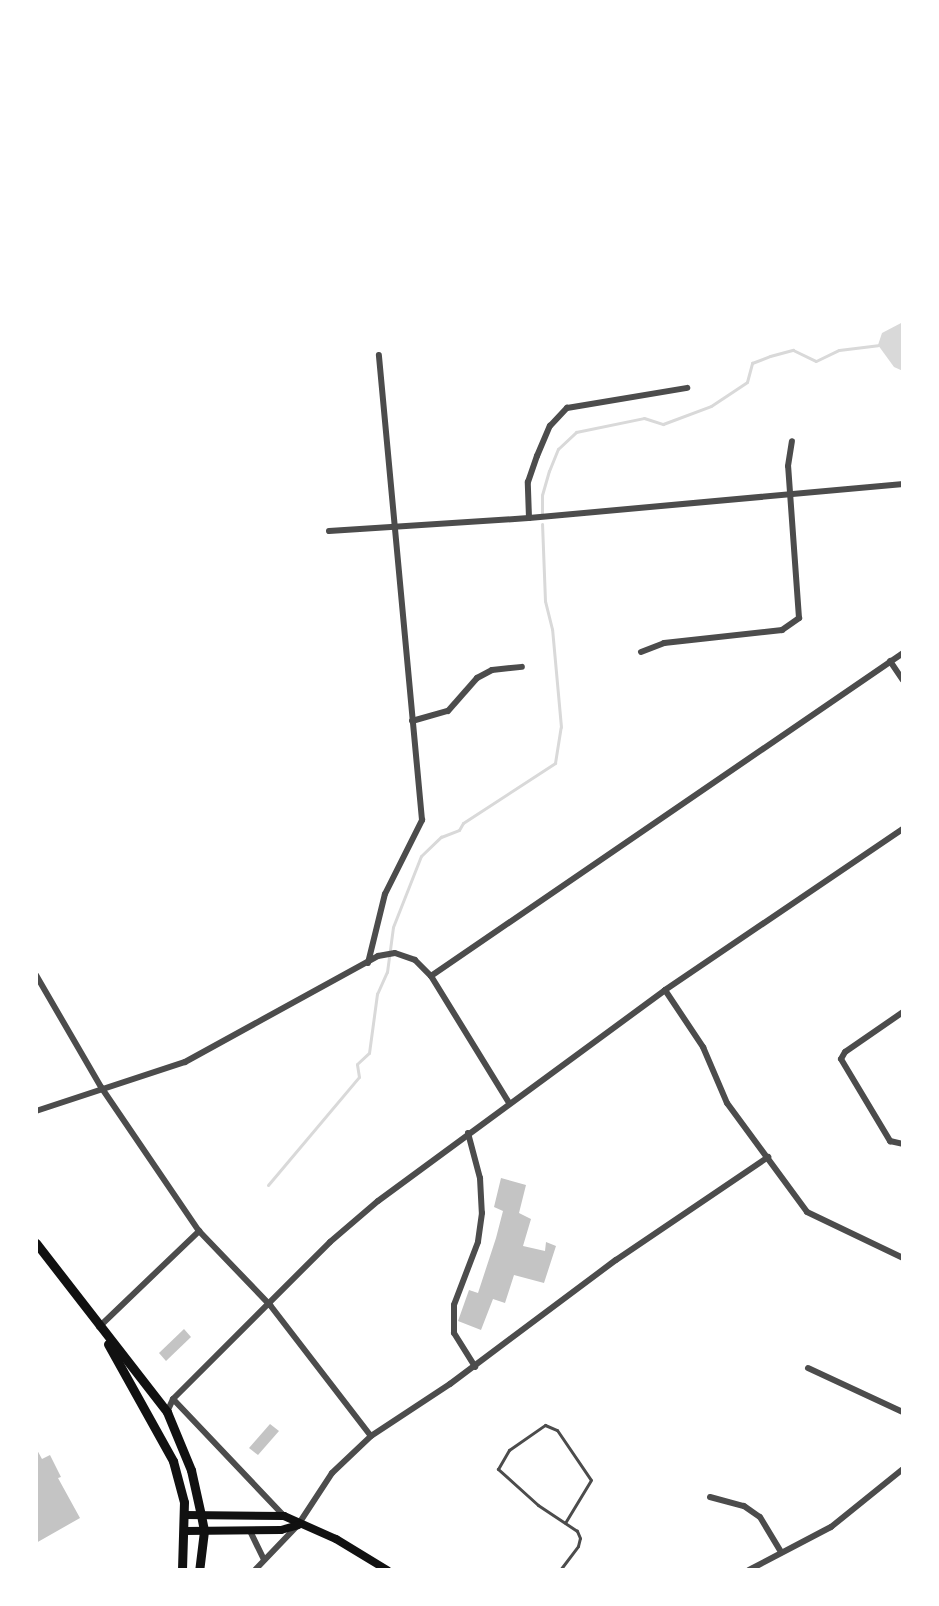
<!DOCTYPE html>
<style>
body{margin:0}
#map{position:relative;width:939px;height:1606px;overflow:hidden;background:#fff;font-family:"Work Sans",sans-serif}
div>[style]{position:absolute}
.water>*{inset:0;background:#d9d9d9}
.stream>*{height:3px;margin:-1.5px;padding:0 1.5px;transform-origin:1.5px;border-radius:1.5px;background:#d9d9d9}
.building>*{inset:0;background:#c4c4c4}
.service>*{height:3px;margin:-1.5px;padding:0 1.5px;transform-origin:1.5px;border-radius:1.5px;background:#4c4c4c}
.minor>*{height:6px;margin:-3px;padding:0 3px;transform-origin:3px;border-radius:3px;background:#4c4c4c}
.secondary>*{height:8px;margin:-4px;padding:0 4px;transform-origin:4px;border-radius:4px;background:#111}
.primary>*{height:9px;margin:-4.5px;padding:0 4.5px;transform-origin:4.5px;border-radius:4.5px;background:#111}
span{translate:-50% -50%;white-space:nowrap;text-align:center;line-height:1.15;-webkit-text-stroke:7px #fff;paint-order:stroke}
.frame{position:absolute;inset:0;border:38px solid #fff;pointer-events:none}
</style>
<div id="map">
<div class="water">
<i style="clip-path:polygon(903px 322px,903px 371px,894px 367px,878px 345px,882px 333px)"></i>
</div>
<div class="stream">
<i style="left:542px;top:516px;width:21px;rotate:-90deg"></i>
<i style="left:542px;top:495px;width:25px;rotate:-74deg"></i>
<i style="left:549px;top:471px;width:24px;rotate:-68deg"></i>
<i style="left:558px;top:449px;width:25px;rotate:-43deg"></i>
<i style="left:576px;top:432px;width:69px;rotate:-11.6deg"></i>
<i style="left:644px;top:418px;width:20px;rotate:18deg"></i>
<i style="left:663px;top:424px;width:51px;rotate:-20.6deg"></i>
<i style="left:711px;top:406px;width:43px;rotate:-33.7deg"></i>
<i style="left:747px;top:382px;width:20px;rotate:-75deg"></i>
<i style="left:752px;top:363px;width:19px;rotate:-21deg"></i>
<i style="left:770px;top:356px;width:24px;rotate:-15deg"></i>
<i style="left:793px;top:350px;width:25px;rotate:26deg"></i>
<i style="left:816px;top:361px;width:25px;rotate:-26deg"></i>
<i style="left:839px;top:350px;width:39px;rotate:-7deg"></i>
<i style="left:268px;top:1185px;width:141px;rotate:-49.9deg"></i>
<i style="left:359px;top:1077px;width:13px;rotate:-99deg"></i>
<i style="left:357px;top:1064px;width:16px;rotate:-43deg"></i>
<i style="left:369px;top:1053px;width:60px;rotate:-82.3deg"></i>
<i style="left:377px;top:994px;width:24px;rotate:-66deg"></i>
<i style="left:387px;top:972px;width:45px;rotate:-82.4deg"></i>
<i style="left:393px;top:927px;width:76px;rotate:-68.5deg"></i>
<i style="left:421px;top:856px;width:28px;rotate:-44deg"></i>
<i style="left:441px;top:837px;width:19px;rotate:-21deg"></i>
<i style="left:459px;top:830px;width:8px;rotate:-60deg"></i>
<i style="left:463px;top:823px;width:110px;rotate:-33.1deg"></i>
<i style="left:555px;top:763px;width:36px;rotate:-81deg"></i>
<i style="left:561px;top:727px;width:98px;rotate:-95.2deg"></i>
<i style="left:552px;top:629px;width:29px;rotate:-104deg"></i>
<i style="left:545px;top:601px;width:77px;rotate:-92.2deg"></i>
</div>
<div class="building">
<i style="clip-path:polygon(501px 1178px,526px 1185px,519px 1213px,531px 1219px,523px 1246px,545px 1251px,546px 1242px,556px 1246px,544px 1283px,514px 1275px,505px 1303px,493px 1299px,481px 1330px,458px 1321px,469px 1290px,478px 1293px,496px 1238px,503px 1211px,494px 1207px)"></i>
<i style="clip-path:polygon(184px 1329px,191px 1337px,166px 1361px,159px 1353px)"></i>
<i style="clip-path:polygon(270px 1424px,279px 1431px,258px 1455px,249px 1448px)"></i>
<i style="clip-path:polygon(36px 1448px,42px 1459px,50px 1455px,61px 1477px,58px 1478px,80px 1518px,36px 1543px)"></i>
</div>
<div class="service">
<i style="left:560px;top:1570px;width:30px;rotate:-53deg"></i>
<i style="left:578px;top:1546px;width:8px;rotate:-76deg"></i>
<i style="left:580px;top:1538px;width:8px;rotate:-113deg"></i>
<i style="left:577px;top:1531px;width:47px;rotate:-146.3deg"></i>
<i style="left:538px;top:1505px;width:54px;rotate:-138deg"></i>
<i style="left:498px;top:1469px;width:22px;rotate:-60deg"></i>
<i style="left:509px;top:1450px;width:44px;rotate:-34.8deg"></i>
<i style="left:545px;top:1425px;width:13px;rotate:23deg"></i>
<i style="left:557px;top:1430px;width:60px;rotate:55.8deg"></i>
<i style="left:591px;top:1480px;width:50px;rotate:121.2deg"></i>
</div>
<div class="minor">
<i style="left:529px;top:518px;width:36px;rotate:-92deg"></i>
<i style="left:528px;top:482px;width:28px;rotate:-71deg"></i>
<i style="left:537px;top:456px;width:33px;rotate:-67deg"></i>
<i style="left:550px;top:426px;width:25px;rotate:-47deg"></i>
<i style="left:567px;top:408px;width:122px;rotate:-9.5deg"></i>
<i style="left:329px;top:531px;width:200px;rotate:-3.7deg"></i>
<i style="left:529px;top:518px;width:376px;rotate:-5.2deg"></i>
<i style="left:641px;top:652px;width:25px;rotate:-21deg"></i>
<i style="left:664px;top:643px;width:119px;rotate:-6.3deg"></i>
<i style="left:782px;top:630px;width:21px;rotate:-35deg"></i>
<i style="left:799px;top:618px;width:152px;rotate:-94.1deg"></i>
<i style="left:788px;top:466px;width:25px;rotate:-81deg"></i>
<i style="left:890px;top:661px;width:23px;rotate:56deg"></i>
<i style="left:412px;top:721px;width:37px;rotate:-16deg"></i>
<i style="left:448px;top:711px;width:44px;rotate:-48.7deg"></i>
<i style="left:477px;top:678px;width:17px;rotate:-28deg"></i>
<i style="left:492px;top:670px;width:30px;rotate:-6deg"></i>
<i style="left:368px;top:963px;width:71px;rotate:-76.2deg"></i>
<i style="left:385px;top:894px;width:83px;rotate:-63.4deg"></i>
<i style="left:422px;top:820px;width:467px;rotate:-95.3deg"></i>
<i style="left:36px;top:975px;width:129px;rotate:59.9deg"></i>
<i style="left:101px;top:1087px;width:174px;rotate:55.8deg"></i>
<i style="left:199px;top:1231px;width:103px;rotate:46.2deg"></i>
<i style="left:270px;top:1305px;width:165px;rotate:52.4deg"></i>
<i style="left:431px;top:976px;width:572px;rotate:-34.38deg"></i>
<i style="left:665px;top:990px;width:69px;rotate:56.3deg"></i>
<i style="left:703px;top:1047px;width:61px;rotate:66.8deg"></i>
<i style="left:727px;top:1103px;width:135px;rotate:53.7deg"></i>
<i style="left:807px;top:1212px;width:106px;rotate:25.6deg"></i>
<i style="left:903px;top:1012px;width:70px;rotate:145.4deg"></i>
<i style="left:845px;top:1052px;width:8px;rotate:120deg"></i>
<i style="left:841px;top:1059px;width:96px;rotate:59.1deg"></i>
<i style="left:890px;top:1141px;width:13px;rotate:13deg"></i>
<i style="left:36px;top:1111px;width:157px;rotate:-18.2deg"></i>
<i style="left:185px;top:1062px;width:220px;rotate:-28.8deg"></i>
<i style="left:378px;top:956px;width:17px;rotate:-10deg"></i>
<i style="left:395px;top:953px;width:21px;rotate:19deg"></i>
<i style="left:415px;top:960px;width:23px;rotate:45deg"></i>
<i style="left:431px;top:976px;width:149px;rotate:58.4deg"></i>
<i style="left:468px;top:1133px;width:47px;rotate:75.1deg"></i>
<i style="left:480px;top:1178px;width:35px;rotate:87deg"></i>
<i style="left:482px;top:1213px;width:29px;rotate:98deg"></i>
<i style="left:478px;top:1242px;width:67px;rotate:110.9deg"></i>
<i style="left:454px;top:1305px;width:28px;rotate:90deg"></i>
<i style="left:454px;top:1333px;width:40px;rotate:58deg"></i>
<i style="left:99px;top:1327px;width:139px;rotate:-43.8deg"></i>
<i style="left:808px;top:1368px;width:105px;rotate:24.9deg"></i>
<i style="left:173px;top:1399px;width:161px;rotate:46.5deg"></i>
<i style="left:167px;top:1412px;width:14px;rotate:-65deg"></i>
<i style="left:173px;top:1399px;width:222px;rotate:-45deg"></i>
<i style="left:330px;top:1242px;width:63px;rotate:-40.5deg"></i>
<i style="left:378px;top:1201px;width:356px;rotate:-36.3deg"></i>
<i style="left:665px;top:990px;width:287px;rotate:-34.1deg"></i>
<i style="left:710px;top:1497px;width:35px;rotate:15deg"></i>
<i style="left:744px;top:1506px;width:19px;rotate:35deg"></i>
<i style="left:760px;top:1517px;width:41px;rotate:59deg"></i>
<i style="left:250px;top:1531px;width:32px;rotate:64deg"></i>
<i style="left:255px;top:1570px;width:62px;rotate:-46.3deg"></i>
<i style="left:298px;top:1525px;width:62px;rotate:-56.8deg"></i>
<i style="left:332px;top:1473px;width:54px;rotate:-43.5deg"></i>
<i style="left:371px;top:1436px;width:95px;rotate:-33.4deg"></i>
<i style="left:450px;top:1384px;width:207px;rotate:-36.8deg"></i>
<i style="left:616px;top:1260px;width:184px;rotate:-34.1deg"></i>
<i style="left:749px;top:1570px;width:93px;rotate:-27.7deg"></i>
<i style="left:831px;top:1527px;width:92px;rotate:-38.9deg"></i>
</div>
<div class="secondary">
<i style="left:185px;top:1515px;width:99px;rotate:0.6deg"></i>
<i style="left:284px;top:1516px;width:57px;rotate:23.9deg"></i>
<i style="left:336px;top:1539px;width:60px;rotate:31.3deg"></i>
<i style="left:185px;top:1531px;width:96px;rotate:-0.6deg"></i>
<i style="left:281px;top:1530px;width:18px;rotate:-16deg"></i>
</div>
<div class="primary">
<i style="left:36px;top:1243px;width:214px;rotate:52.2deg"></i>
<i style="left:167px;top:1412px;width:63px;rotate:67.5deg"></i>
<i style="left:191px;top:1470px;width:46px;rotate:77.5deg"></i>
<i style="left:201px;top:1515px;width:16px;rotate:79deg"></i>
<i style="left:204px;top:1531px;width:39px;rotate:97deg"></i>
<i style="left:108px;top:1344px;width:134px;rotate:60.9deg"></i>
<i style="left:173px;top:1461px;width:42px;rotate:75deg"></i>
<i style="left:184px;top:1502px;width:68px;rotate:91.7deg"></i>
</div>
<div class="frame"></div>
</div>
